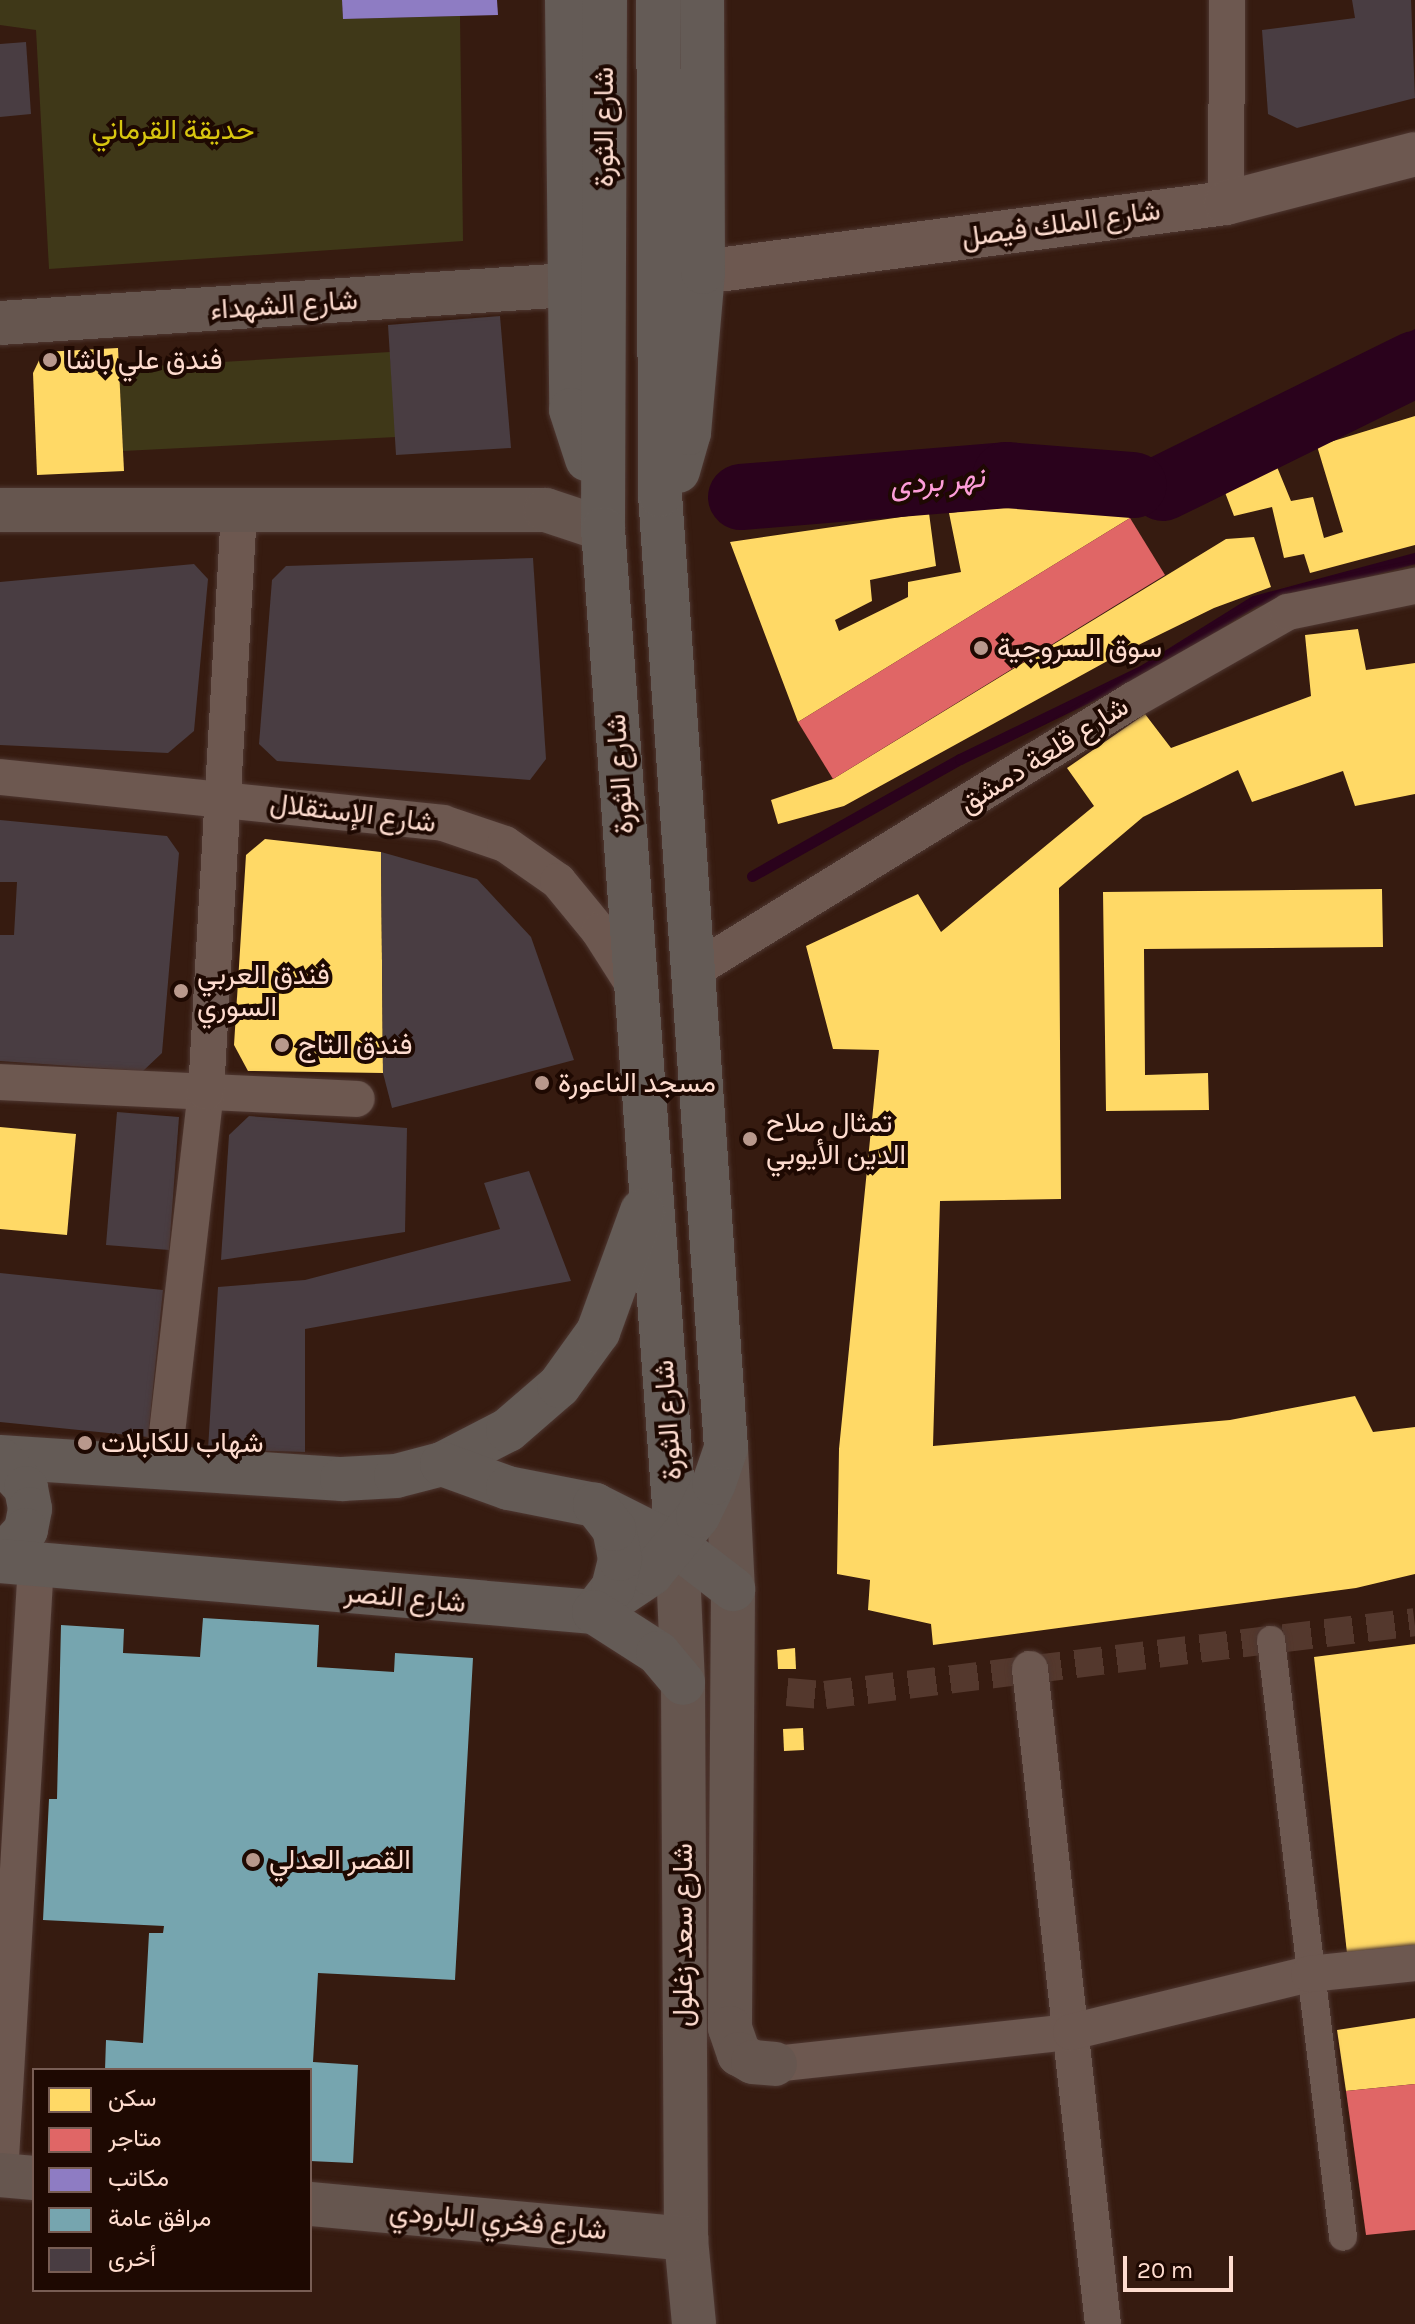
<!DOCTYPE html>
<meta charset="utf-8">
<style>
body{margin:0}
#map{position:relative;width:1415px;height:2324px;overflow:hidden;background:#361b10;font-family:Karla,Vazirmatn,sans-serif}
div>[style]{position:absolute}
.green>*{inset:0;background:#3f3818}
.water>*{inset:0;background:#2a021c}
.homes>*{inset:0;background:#ffd966}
.shops>*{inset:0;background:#e06666}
.offices>*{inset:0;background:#8e7cc3}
.public>*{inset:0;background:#76a5af}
.stream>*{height:11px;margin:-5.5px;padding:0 5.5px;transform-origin:5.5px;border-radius:5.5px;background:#2a021c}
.river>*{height:66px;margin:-33px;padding:0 33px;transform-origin:33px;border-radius:33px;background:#2a021c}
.building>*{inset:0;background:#493d42}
.pedestrian-tunnel>*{height:28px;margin-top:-14px;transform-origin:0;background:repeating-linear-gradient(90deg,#54382d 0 28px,transparent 0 42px)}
.roads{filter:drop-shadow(0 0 2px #4e3731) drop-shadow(0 0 2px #4e3731)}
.pedestrian>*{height:28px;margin:-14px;padding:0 14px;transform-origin:14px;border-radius:14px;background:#6d5850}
.minor>*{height:36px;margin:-18px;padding:0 18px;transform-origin:18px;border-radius:18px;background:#6d5850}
.tertiary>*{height:44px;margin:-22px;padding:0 22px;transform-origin:22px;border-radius:22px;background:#6d5850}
.secondary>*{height:44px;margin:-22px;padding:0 22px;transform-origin:22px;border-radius:22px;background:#66564f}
.trunk>*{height:44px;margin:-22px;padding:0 22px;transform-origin:22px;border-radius:22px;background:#645b56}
.dots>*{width:22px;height:22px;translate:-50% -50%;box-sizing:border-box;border:4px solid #1e0902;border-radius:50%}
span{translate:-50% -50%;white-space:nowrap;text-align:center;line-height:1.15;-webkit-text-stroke:8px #1e0902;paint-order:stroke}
.street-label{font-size:28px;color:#fedccf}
.park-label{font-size:28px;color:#d8c60f}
.poi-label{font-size:28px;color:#fedccf}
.left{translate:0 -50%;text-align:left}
.water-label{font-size:30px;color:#fd9dd8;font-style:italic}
.legend{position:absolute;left:32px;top:2068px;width:280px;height:224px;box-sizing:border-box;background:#1e0902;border:2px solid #785d54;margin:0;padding:10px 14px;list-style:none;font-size:24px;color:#fedccf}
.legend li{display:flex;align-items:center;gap:16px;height:40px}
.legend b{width:40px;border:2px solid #785d54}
.scale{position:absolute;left:1123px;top:2256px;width:110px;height:36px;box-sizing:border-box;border:4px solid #fedccf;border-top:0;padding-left:10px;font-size:24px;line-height:28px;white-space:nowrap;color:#fedccf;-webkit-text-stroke:6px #1e0902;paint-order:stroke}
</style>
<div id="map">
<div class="green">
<i style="clip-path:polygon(0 0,342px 0,343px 19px,460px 16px,463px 241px,49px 269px,36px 30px,0 25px)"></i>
<i style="clip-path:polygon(390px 352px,396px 437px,123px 451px,119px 368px)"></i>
</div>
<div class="water">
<i style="clip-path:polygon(1415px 329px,1415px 391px,1204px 467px,1203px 439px)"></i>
</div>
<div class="homes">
<i style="clip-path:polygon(118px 348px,124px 471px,37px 475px,33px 373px,43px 352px)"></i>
<i style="clip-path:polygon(1415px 416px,1415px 545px,1310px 573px,1304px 554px,1284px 558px,1272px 507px,1234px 516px,1221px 482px,1275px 462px,1291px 501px,1313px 497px,1324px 538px,1343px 532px,1317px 446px)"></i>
<i style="clip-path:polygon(1103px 495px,1130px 518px,798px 722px,730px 542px,929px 513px,936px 566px,870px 580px,872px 601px,835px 620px,839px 631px,908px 597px,908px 582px,961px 572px,949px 513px)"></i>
<i style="clip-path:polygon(1254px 537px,1271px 587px,1214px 608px,1122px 653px,844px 806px,778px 824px,771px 800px,833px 779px,1226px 539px)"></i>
<i style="clip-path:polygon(1358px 629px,1366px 670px,1415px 663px,1415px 794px,1355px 806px,1343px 771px,1252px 802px,1238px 770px,1143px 817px,1059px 888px,1061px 1199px,940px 1201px,933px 1446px,1230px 1420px,1355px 1396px,1373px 1432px,1415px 1427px,1415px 1574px,1356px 1588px,933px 1645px,931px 1624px,868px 1610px,870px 1580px,837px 1574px,839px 1449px,879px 1050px,833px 1049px,806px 946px,918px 894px,941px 932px,1094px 806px,1067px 768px,1145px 714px,1171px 748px,1311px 696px,1305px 635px)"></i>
<i style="clip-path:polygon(265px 839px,381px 852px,383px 1073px,248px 1071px,234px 1045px,246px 855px)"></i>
<i style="clip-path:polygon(1382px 889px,1383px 947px,1144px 949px,1145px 1075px,1208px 1073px,1209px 1110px,1106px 1111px,1103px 892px)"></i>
<i style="clip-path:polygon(0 1127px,76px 1134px,67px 1235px,0 1229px)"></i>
<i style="clip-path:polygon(1415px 1644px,1415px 1954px,1348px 1962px,1314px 1657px)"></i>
<i style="clip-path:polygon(795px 1648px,796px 1669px,778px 1669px,777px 1650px)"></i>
<i style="clip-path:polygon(803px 1728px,804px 1750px,784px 1751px,783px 1729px)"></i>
<i style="clip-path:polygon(1415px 2018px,1415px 2084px,1346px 2091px,1337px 2030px)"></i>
</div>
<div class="shops">
<i style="clip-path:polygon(1130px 518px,1165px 575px,833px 779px,798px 722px)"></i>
<i style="clip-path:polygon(1415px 2084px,1415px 2230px,1366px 2235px,1346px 2091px)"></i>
</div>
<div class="offices">
<i style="clip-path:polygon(342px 0,497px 0,498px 15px,343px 19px)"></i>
</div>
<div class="public">
<i style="clip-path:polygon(203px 1618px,319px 1625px,317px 1667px,394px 1672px,395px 1653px,473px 1658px,455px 1980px,318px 1973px,313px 2062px,358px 2065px,353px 2163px,310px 2161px,310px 2070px,105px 2070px,106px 2040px,143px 2043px,149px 1933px,163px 1933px,164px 1926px,43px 1920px,49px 1799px,57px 1799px,61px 1625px,124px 1629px,123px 1653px,200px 1657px)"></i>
</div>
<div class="stream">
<i style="left:752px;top:876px;width:239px;rotate:-29.4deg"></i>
<i style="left:960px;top:759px;width:206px;rotate:-25.9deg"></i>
<i style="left:1145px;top:669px;width:128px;rotate:-32deg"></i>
<i style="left:1254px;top:601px;width:167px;rotate:-15deg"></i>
</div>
<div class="river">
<i style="left:1163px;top:488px;width:281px;rotate:-26.2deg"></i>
<i style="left:741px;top:497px;width:266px;rotate:-4.7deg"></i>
<i style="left:1006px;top:475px;width:128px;rotate:4.5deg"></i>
</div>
<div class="building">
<i style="clip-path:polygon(1352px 0,1411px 0,1415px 98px,1297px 128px,1268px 114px,1262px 30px,1355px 18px)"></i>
<i style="clip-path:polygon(26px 42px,31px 114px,0 117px,0 44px)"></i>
<i style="clip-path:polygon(500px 316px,511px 448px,396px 455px,388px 325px)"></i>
<i style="clip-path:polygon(533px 558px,546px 759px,530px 780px,277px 761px,259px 744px,272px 580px,286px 566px)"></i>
<i style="clip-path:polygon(194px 564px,208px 579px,194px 731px,168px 753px,0 745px,0 582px)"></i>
<i style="clip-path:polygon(0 820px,167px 836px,179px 853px,162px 1053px,143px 1071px,0 1061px,0 935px,14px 935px,17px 882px,0 882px)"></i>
<i style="clip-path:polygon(381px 852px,477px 879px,531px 937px,574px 1060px,392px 1108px,383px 1073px)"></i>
<i style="clip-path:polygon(117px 1112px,179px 1117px,169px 1250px,106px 1245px)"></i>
<i style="clip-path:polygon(249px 1116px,407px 1128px,405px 1232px,221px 1260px,229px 1135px)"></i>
<i style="clip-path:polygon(529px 1171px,571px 1281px,305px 1329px,305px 1452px,208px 1449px,218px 1287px,305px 1280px,500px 1229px,484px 1183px)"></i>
<i style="clip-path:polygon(0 1273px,163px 1290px,148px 1437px,0 1422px)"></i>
</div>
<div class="pedestrian-tunnel">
<i style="left:787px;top:1692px;width:38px;rotate:5deg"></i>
<i style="left:825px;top:1695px;width:594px;rotate:-7.05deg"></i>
</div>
<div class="roads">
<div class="pedestrian">
<i style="left:1271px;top:1640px;width:601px;rotate:83.12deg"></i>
</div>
<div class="minor">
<i style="left:1226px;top:203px;width:203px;rotate:-89.7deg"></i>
<i style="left:0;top:777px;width:445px;rotate:5.9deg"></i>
<i style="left:443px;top:823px;width:65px;rotate:18.7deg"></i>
<i style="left:505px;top:844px;width:65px;rotate:34.9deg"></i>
<i style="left:558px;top:881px;width:65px;rotate:50.6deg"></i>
<i style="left:599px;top:931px;width:69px;rotate:57.5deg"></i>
<i style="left:693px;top:971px;width:517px;rotate:-31.63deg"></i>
<i style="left:1133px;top:700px;width:178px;rotate:-29.6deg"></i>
<i style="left:1288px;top:612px;width:130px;rotate:-11.6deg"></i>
<i style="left:0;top:1082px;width:357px;rotate:2.7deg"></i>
<i style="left:163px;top:1468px;width:378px;rotate:-83.5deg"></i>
<i style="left:206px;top:1092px;width:583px;rotate:-86.75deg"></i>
<i style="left:1030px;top:1669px;width:659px;rotate:83.64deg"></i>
<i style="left:775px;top:2064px;width:298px;rotate:-6.2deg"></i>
<i style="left:1071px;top:2032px;width:245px;rotate:-13.7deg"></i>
<i style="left:1309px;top:1974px;width:107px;rotate:-5.9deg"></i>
<i style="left:0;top:2175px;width:613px;rotate:-86.63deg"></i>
</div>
<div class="tertiary">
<i style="left:703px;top:272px;width:528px;rotate:-7.52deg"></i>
<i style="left:1226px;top:203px;width:195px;rotate:-14.5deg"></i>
</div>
<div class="secondary">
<i style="left:0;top:323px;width:569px;rotate:-3.83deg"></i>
<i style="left:0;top:510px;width:546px"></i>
<i style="left:546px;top:510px;width:60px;rotate:18.4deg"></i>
<i style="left:726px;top:1448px;width:141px;rotate:87.2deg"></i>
<i style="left:733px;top:1589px;width:439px;rotate:90.4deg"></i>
<i style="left:730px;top:2028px;width:28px;rotate:71deg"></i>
<i style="left:739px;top:2054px;width:16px;rotate:30deg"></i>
<i style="left:753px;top:2062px;width:22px;rotate:5deg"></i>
<i style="left:677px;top:1546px;width:137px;rotate:87.5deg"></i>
<i style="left:683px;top:1683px;width:556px;rotate:89.69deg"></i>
<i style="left:686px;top:2239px;width:85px;rotate:84.6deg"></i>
<i style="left:0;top:2175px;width:34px;rotate:5deg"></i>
<i style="left:310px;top:2204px;width:378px;rotate:5.3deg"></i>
</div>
<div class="trunk">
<i style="left:567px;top:0;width:410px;rotate:89.4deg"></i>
<i style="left:571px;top:410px;width:52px;rotate:71.9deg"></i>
<i style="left:605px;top:0;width:529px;rotate:90.22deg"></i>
<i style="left:603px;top:529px;width:1020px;rotate:85.84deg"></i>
<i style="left:678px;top:471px;width:40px;rotate:-74deg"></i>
<i style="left:689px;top:433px;width:162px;rotate:-85deg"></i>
<i style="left:703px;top:272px;width:272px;rotate:-90.2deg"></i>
<i style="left:0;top:1457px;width:343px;rotate:3.7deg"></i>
<i style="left:342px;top:1479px;width:54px;rotate:-3.2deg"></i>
<i style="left:396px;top:1476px;width:48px;rotate:-14.6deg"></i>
<i style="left:442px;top:1464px;width:74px;rotate:-27.3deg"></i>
<i style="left:508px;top:1430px;width:67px;rotate:-40.8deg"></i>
<i style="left:559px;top:1386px;width:67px;rotate:-54.2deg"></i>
<i style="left:598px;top:1332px;width:129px;rotate:-70deg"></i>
<i style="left:0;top:1459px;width:39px;rotate:48deg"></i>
<i style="left:26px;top:1488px;width:21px;rotate:79deg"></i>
<i style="left:30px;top:1509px;width:21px;rotate:101deg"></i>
<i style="left:26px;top:1530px;width:39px;rotate:132deg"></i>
<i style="left:442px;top:1464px;width:70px;rotate:20deg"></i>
<i style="left:508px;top:1488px;width:89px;rotate:11.1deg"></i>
<i style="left:595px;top:1505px;width:92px;rotate:26.6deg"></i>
<i style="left:677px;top:1546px;width:71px;rotate:37.5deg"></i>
<i style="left:0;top:1561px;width:596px;rotate:4.91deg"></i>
<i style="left:594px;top:1612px;width:69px;rotate:-33.7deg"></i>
<i style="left:651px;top:1574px;width:75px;rotate:-51deg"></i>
<i style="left:698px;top:1516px;width:37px;rotate:-64deg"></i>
<i style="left:714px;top:1483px;width:37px;rotate:-71deg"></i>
<i style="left:726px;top:1448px;width:955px;rotate:-93.96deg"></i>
<i style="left:660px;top:495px;width:495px;rotate:-90.2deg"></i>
<i style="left:594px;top:1612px;width:31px;rotate:-52deg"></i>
<i style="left:613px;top:1588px;width:30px;rotate:-76deg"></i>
<i style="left:620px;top:1559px;width:31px;rotate:-101deg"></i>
<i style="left:614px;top:1529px;width:31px;rotate:-128deg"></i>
<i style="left:594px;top:1612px;width:76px;rotate:32.6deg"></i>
<i style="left:658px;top:1653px;width:39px;rotate:50deg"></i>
</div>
</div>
<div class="dots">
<i style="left:50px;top:360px;background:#b8988c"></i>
<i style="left:981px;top:648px;background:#b8988c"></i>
<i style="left:181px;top:991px;background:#b8988c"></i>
<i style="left:282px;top:1045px;background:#b8988c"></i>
<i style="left:542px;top:1083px;background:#b8988c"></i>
<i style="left:750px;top:1139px;background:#b8988c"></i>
<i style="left:85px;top:1443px;background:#b8988c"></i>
<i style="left:253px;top:1860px;background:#b8988c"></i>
</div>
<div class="street-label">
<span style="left:604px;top:127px;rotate:-90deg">شارع الثورة</span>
<span style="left:1061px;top:224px;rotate:-8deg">شارع الملك فيصل</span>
<span style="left:284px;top:305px;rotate:-4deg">شارع الشهداء</span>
<span style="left:1044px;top:755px;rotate:-32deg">شارع قلعة دمشق</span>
<span style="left:620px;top:774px;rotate:-94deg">شارع الثورة</span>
<span style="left:353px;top:813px;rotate:7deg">شارع الإستقلال</span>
<span style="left:668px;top:1420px;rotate:-94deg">شارع الثورة</span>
<span style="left:405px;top:1598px;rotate:5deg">شارع النصر</span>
<span style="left:683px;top:1935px;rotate:-90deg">شارع سعد زغلول</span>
<span style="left:498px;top:2221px;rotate:5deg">شارع فخري البارودي</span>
</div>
<div class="park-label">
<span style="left:173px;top:130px">حديقة القرماني</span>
</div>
<div class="poi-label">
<span class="left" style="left:66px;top:360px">فندق علي باشا</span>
<span class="left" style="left:997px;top:648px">سوق السروجية</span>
<span class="left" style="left:197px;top:991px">فندق العربي<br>السوري</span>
<span class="left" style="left:298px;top:1045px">فندق التاج</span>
<span class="left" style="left:558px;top:1083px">مسجد الناعورة</span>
<span class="left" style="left:766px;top:1139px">تمثال صلاح<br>الدين الأيوبي</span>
<span class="left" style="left:101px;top:1443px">شهاب للكابلات</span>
<span class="left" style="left:269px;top:1860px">القصر العدلي</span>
</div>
<div class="water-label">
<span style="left:937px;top:481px;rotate:-5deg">نهر بردى</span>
</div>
<ul class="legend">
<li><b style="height:22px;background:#ffd966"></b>سكن</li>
<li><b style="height:22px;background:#e06666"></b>متاجر</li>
<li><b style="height:22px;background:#8e7cc3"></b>مكاتب</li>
<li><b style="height:22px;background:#76a5af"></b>مرافق عامة</li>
<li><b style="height:22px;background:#493d42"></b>أخرى</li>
</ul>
<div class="scale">20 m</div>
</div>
